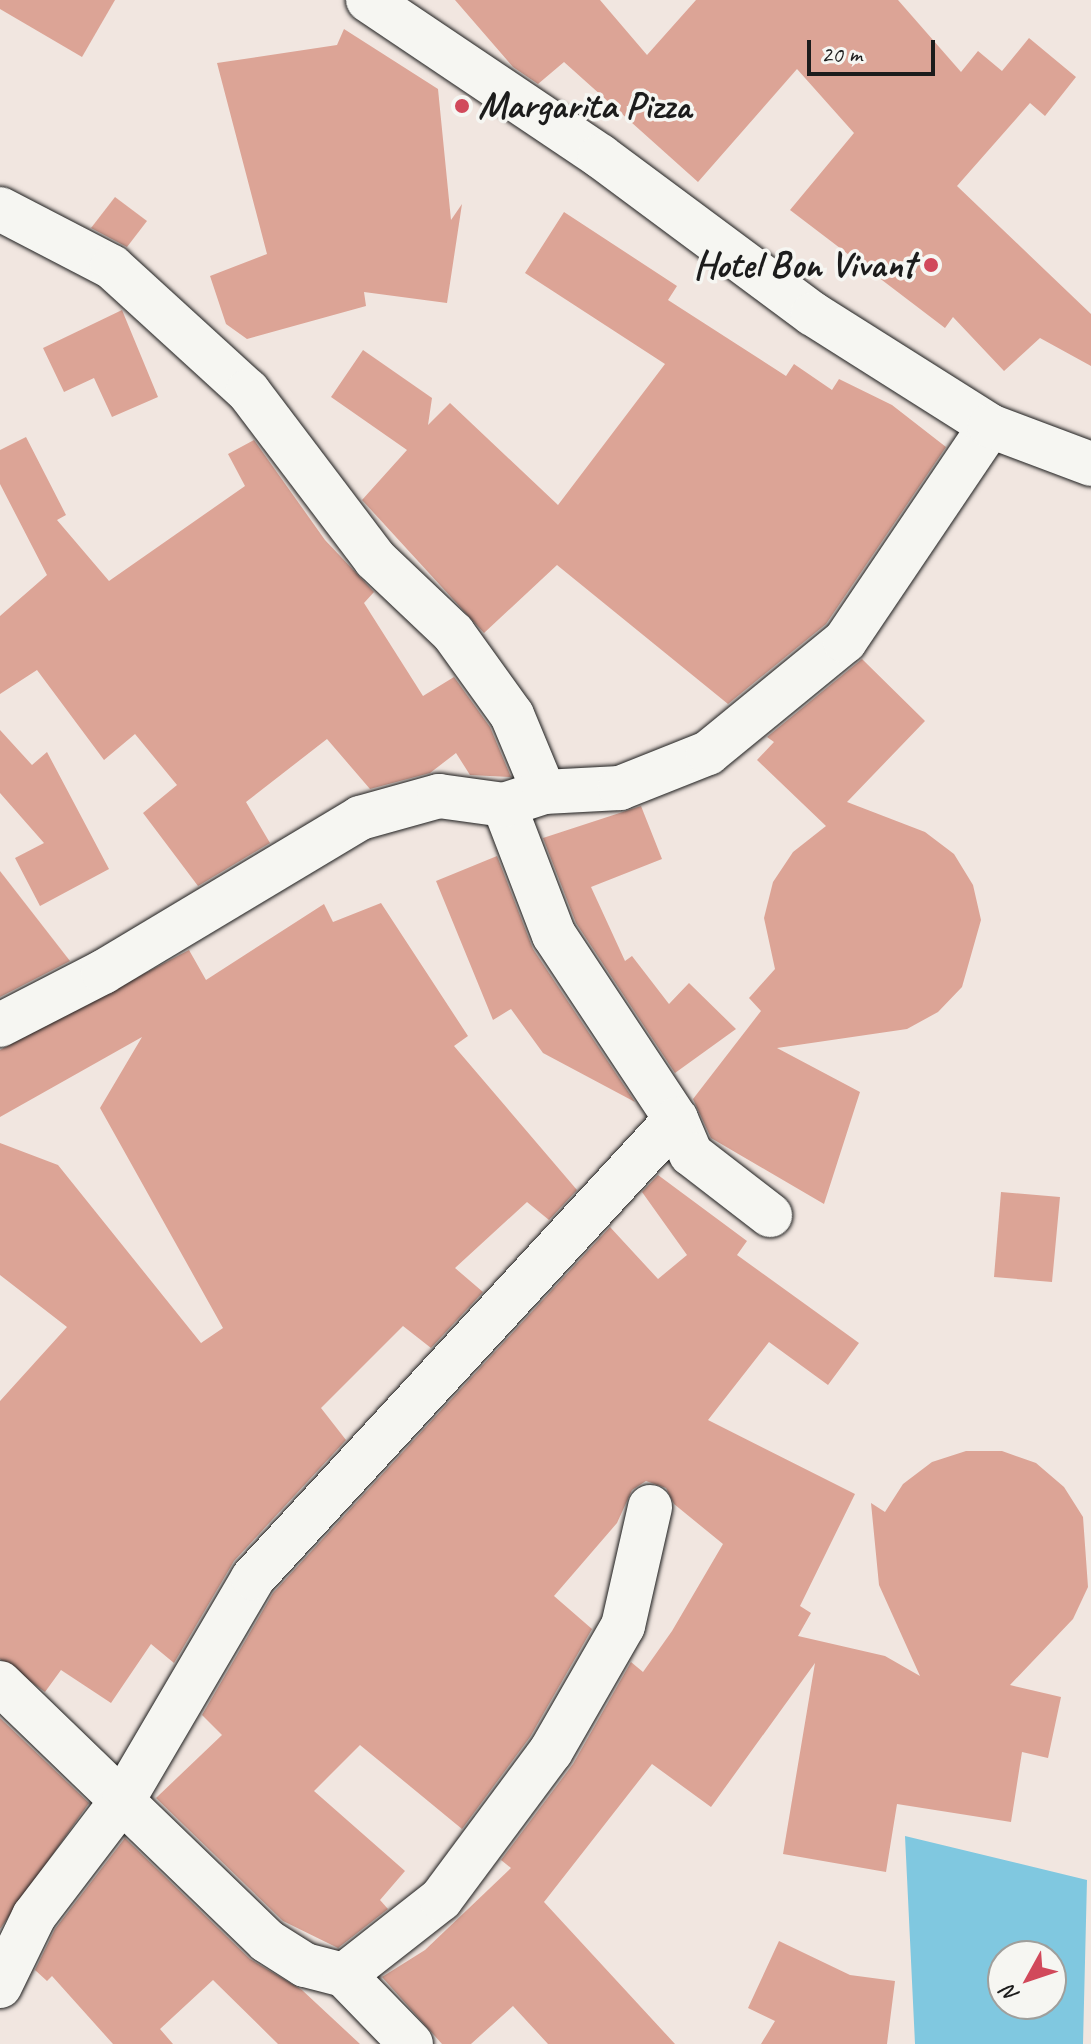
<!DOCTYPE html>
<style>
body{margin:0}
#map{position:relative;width:1091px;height:2044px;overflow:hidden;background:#f1e6e0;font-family:Caveat,sans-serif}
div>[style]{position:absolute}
.water>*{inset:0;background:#80c8e0}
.building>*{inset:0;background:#dca496}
.roads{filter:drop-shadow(0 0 2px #1c1c1c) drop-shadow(0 0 2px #1c1c1c)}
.minor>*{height:44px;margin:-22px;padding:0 22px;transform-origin:22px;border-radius:22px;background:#f6f6f2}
.tertiary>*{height:44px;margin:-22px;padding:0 22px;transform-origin:22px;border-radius:22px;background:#f6f6f2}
.dots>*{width:22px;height:22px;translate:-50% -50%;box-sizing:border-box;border:4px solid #f6f6f2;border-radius:50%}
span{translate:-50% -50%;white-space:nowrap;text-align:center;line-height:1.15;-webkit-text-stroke:7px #f6f6f2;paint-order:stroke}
.poi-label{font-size:38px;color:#1c1c1c;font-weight:700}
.left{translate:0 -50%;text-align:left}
.right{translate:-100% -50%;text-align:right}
.north{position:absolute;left:987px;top:1940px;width:80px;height:80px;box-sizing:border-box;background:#f6f6f2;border:2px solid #9f9f9c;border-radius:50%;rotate:230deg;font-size:22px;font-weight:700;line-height:32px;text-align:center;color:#1c1c1c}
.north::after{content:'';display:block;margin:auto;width:28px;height:36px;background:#d1495b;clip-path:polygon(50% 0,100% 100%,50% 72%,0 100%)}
.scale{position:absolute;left:807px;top:40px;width:128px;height:36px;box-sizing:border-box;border:4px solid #1c1c1c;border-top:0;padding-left:10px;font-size:24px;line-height:28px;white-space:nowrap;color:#1c1c1c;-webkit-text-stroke:6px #f6f6f2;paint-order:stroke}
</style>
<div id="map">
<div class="water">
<i style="clip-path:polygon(evenodd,905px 1836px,1087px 1880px,1083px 2044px,915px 2044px,905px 1836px,1003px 1956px,1051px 1956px,1051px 2004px,1003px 2004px,1003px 1956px)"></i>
</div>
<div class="building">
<i style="clip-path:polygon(0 0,115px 0,82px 57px,0 9px)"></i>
<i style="clip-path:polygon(455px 0,600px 0,647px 55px,696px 0,898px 0,961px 72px,978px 51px,1002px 71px,1029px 38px,1076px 77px,1045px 116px,1030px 103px,957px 186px,1091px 314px,1091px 366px,1040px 338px,1004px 371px,953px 317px,945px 328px,790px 210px,854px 133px,797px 69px,698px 182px,564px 62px,538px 84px,513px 67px)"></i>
<i style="clip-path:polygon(344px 29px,438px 89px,451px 220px,462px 204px,447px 303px,364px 292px,366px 306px,247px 339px,226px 324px,210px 276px,267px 254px,217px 63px,337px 45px)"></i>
<i style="clip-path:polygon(115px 197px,147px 221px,127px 247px,91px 228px)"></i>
<i style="clip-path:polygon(564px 212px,677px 286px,668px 300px,786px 376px,794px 364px,832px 390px,839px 379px,892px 405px,946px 447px,826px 624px,728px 704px,557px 565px,484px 633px,362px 500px,407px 450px,331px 397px,363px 350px,432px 398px,428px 425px,450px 403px,558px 505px,665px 364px,525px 273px)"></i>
<i style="clip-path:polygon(122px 310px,158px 397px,112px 417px,94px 378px,64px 392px,43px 348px)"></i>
<i style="clip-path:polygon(26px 437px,66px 515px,57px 520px,109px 581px,245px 486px,228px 454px,254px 440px,325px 540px,374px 592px,364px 603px,423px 696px,454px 677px,490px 727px,511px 777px,470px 775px,456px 753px,430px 773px,370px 789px,327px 739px,246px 802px,270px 843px,198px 886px,143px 813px,177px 785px,135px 734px,104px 760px,37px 670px,0 694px,0 616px,47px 575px,0 484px,0 450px)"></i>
<i style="clip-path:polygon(862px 659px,925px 721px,847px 802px,925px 832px,954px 854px,973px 885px,981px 920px,962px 987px,938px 1012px,907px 1029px,777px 1048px,860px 1092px,824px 1204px,711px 1138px,693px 1099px,761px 1011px,749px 998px,775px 969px,764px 918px,773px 882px,793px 852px,826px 826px,757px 760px,774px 742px,767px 737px)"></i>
<i style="clip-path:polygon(0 730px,32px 765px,47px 752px,109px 869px,40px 906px,15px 858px,44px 843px,0 793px)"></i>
<i style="clip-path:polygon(641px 806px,662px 859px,591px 887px,625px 961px,632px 956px,669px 1004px,689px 983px,736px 1029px,675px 1073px,576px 923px,543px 838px)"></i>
<i style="clip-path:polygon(497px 856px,533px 949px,635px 1102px,543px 1053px,511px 1009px,493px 1020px,436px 881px)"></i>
<i style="clip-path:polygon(0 871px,70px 961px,0 997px)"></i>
<i style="clip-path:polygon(381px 903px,468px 1036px,454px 1046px,577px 1190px,549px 1220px,527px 1202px,455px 1268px,483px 1292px,431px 1348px,403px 1326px,321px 1408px,346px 1440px,234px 1561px,174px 1663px,151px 1644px,111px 1703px,61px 1670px,45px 1692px,0 1659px,0 1401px,67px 1327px,0 1275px,0 1143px,58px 1165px,201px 1343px,223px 1328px,100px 1108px,142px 1037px,0 1117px,0 1050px,189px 950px,206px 980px,324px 904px,333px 922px)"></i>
<i style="clip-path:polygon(658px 1175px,747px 1241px,737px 1255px,859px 1343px,828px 1385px,769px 1342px,708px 1420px,855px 1494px,800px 1606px,811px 1613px,798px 1636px,885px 1656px,920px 1676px,879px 1585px,871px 1503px,885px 1512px,903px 1484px,932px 1462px,966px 1451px,1002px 1451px,1036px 1463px,1064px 1487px,1083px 1517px,1088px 1587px,1073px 1619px,1010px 1685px,1061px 1697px,1048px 1758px,1022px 1752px,1011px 1822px,897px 1804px,886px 1872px,783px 1854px,815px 1663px,711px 1807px,652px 1764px,544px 1902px,675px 2044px,548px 2044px,513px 2006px,471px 2044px,442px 2044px,382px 1977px,425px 1950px,511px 1868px,501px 1860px,573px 1764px,631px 1662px,643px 1672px,672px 1631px,723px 1544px,674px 1504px,666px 1488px,646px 1481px,632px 1490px,617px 1523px,554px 1596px,592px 1629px,530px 1737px,462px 1829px,360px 1745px,314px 1791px,405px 1871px,380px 1900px,388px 1909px,338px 1948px,283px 1921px,156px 1798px,222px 1735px,202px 1715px,273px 1593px,610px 1227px,658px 1279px,687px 1255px,642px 1192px)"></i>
<i style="clip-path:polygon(1001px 1192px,1060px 1197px,1052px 1282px,994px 1277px)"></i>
<i style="clip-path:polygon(0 1718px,89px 1803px,0 1929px)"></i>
<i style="clip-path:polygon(125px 1838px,250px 1959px,302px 1990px,360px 2044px,278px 2044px,213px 1980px,160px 2029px,173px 2044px,113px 2044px,52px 1976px,47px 1981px,35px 1970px,55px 1929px)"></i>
<i style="clip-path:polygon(779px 1941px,850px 1975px,895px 1981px,887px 2044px,761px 2044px,775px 2021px,748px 2008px)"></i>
</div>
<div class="roads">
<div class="minor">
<i style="left:0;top:209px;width:126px;rotate:27.4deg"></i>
<i style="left:112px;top:267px;width:184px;rotate:42.4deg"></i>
<i style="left:248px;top:391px;width:211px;rotate:52.9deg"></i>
<i style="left:375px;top:559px;width:108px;rotate:43.5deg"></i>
<i style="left:453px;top:633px;width:101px;rotate:54.3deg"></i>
<i style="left:512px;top:715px;width:83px;rotate:67.4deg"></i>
<i style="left:504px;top:805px;width:139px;rotate:69deg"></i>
<i style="left:554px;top:935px;width:221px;rotate:56.5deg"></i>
<i style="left:676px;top:1119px;width:38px;rotate:67deg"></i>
<i style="left:691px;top:1154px;width:100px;rotate:37.7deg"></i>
<i style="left:0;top:1025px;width:116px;rotate:-27.2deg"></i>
<i style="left:103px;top:972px;width:300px;rotate:-30.9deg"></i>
<i style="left:360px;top:818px;width:82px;rotate:-15.6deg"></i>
<i style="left:439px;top:796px;width:66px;rotate:7.9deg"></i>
<i style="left:504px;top:805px;width:42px;rotate:-18deg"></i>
<i style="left:544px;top:792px;width:76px;rotate:-3deg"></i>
<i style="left:620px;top:788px;width:95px;rotate:-21.7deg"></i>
<i style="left:708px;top:753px;width:177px;rotate:-39.3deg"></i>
<i style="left:845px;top:641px;width:259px;rotate:-56deg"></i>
<i style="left:0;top:1683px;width:371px;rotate:44deg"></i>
<i style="left:267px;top:1941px;width:45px;rotate:32.3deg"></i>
<i style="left:305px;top:1965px;width:40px;rotate:14.4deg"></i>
<i style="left:344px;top:1975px;width:96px;rotate:45.8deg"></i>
<i style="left:344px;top:1975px;width:123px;rotate:-38.1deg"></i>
<i style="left:441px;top:1899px;width:184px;rotate:-53.4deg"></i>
<i style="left:551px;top:1751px;width:144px;rotate:-60.1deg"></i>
<i style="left:623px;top:1626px;width:122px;rotate:-77.2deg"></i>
<i style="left:0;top:1986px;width:78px;rotate:-64.1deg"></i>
<i style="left:34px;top:1916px;width:148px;rotate:-52.7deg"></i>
<i style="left:124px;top:1798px;width:255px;rotate:-59.6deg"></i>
<i style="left:253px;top:1578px;width:624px;rotate:-47.34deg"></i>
</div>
<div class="tertiary">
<i style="left:368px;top:0;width:280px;rotate:33.9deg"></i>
<i style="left:600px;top:156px;width:265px;rotate:36.6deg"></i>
<i style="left:813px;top:314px;width:209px;rotate:32.3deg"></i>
<i style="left:990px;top:426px;width:108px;rotate:20.6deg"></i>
</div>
</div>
<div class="dots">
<i style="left:462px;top:106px;background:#d1495b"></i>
<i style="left:931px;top:265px;background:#d1495b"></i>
</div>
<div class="poi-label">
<span class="left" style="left:478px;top:106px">Margarita Pizza</span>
<span class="right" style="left:915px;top:265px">Hotel Bon Vivant</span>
</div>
<div class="north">N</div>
<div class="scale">20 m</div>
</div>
